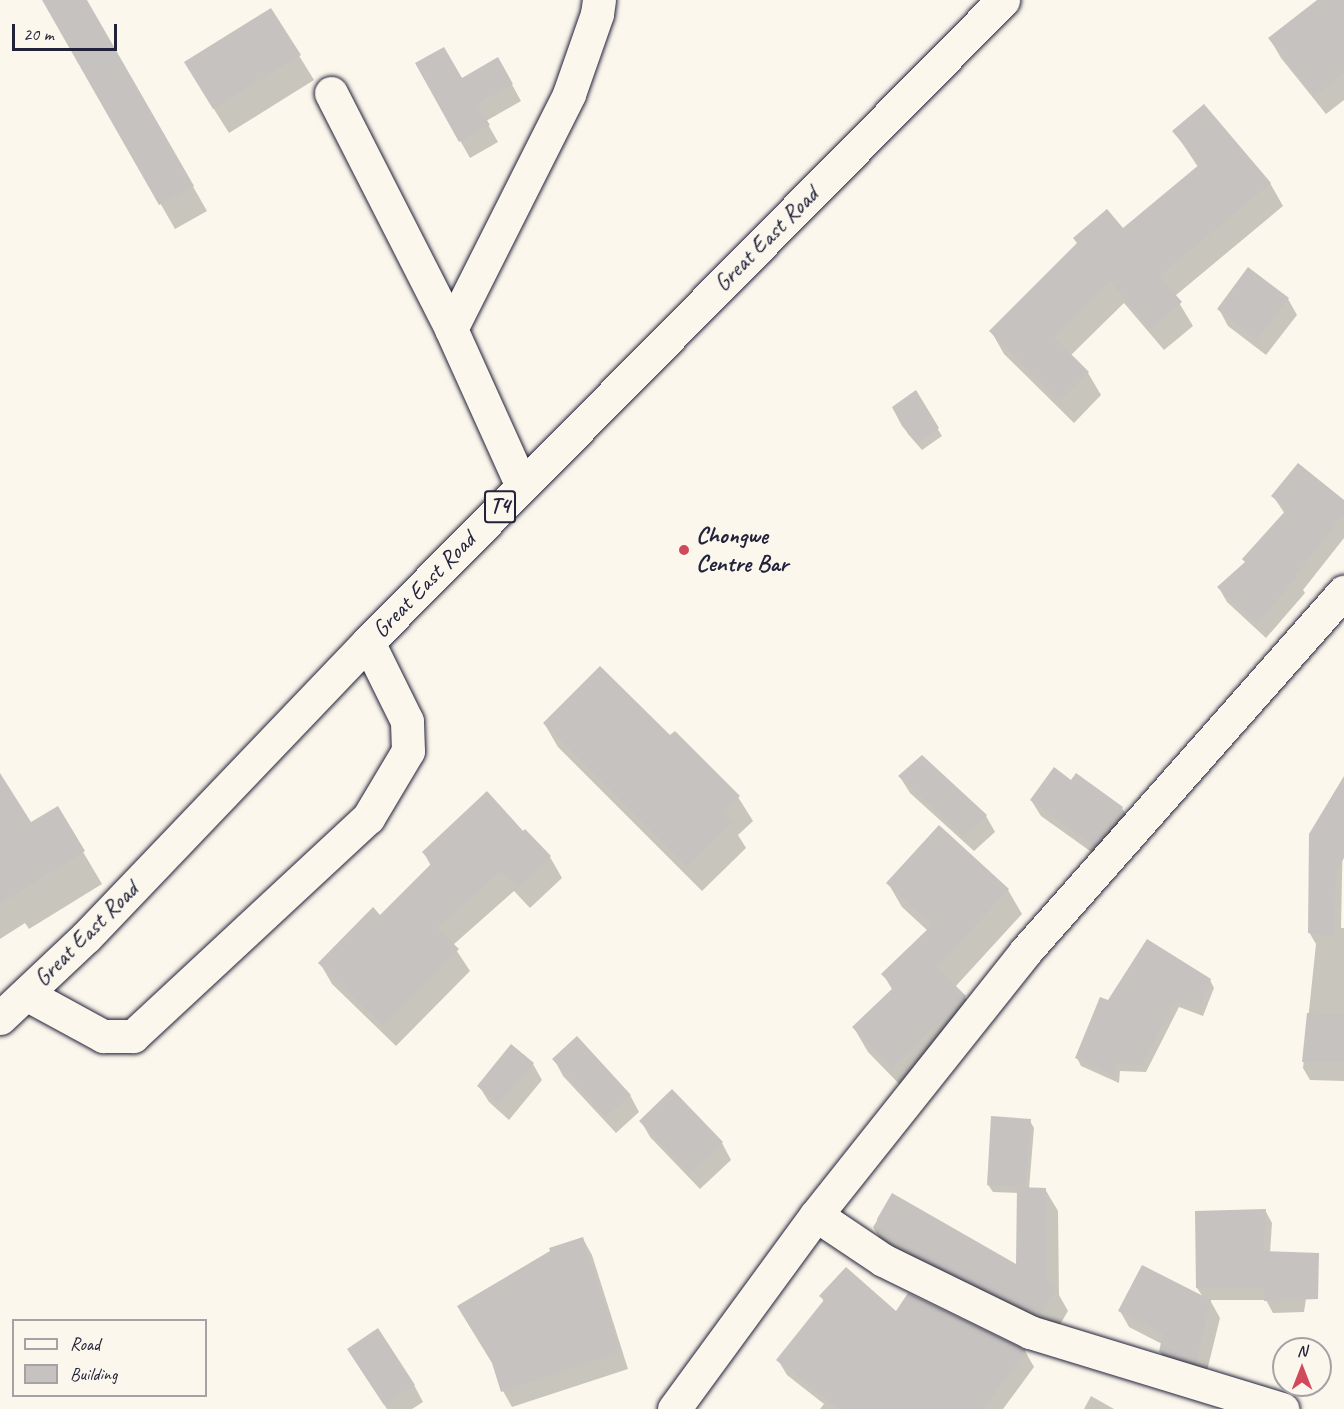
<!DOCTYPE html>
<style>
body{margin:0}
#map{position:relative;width:1344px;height:1409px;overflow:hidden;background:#fbf7ec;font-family:Caveat,sans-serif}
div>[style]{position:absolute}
.shadow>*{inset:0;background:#0003}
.building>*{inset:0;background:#c6c2c0}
.roads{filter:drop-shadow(0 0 2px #22223b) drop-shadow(0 0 2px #22223b)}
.minor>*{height:33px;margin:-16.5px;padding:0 16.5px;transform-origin:16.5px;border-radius:16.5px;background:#fbf7ec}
.highway>*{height:33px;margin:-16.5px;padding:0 16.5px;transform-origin:16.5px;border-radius:16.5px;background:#fbf7ec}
.dots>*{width:16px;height:16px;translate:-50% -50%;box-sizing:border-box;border:3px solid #fbf7ec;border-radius:50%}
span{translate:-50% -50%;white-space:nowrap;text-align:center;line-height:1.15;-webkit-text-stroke:4.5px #fbf7ec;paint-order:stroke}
.shield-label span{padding:2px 4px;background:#fbf7ec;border:2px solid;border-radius:4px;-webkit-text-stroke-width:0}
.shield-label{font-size:22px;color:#22223b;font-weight:700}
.street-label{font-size:24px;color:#22223b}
.poi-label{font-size:24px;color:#22223b;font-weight:700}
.left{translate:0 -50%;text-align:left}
.legend{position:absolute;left:12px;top:1319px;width:195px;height:78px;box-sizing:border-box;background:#fbf7ec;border:2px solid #a4a2a5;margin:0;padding:8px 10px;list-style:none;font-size:18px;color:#22223b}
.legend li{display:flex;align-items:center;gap:12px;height:30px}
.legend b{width:30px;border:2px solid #a4a2a5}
.north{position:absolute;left:1272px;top:1337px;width:60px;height:60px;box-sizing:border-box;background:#fbf7ec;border:2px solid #a4a2a5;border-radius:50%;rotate:0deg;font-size:16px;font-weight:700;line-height:24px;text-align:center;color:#22223b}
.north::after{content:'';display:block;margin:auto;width:21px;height:27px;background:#d1495b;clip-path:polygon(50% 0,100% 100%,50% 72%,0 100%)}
.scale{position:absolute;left:12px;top:24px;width:105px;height:27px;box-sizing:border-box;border:3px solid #22223b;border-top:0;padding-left:8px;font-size:18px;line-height:21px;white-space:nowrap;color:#22223b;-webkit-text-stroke:4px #fbf7ec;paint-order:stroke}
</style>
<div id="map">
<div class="shadow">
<i style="clip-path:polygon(44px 0,86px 0,207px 211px,175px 229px)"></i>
<i style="clip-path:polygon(1323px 0,1344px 0,1344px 100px,1326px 114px,1281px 58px,1270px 39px)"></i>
<i style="clip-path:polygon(271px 10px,314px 80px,229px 133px,200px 87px)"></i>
<i style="clip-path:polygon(498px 59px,521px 101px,486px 121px,498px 142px,470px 158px,417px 64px,462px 79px)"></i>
<i style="clip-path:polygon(1174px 131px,1270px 183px,1283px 206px,1175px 296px,1193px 326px,1164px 350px,1124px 303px,1070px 356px,1088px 373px,1101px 395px,1074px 423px,1004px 354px,991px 331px,1123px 230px,1198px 167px)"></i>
<i style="clip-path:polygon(1288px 299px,1297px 315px,1266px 355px,1228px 326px,1219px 309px)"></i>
<i style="clip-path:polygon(915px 392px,942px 436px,922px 450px,908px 434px,893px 407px)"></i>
<i style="clip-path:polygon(1273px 496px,1344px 502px,1344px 538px,1303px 590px,1305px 593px,1266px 638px,1227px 602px,1219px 588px,1246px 563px,1285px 514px)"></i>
<i style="clip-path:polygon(544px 723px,670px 737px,738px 797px,753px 821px,738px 835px,746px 848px,702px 891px,558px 747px)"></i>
<i style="clip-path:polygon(900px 777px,986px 816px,995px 832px,974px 851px,910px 793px)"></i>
<i style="clip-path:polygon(1344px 779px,1341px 928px,1344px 928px,1344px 1081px,1310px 1080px,1303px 1068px,1316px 944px,1309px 932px)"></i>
<i style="clip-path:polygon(1071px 782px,1122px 808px,1132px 824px,1104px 861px,1041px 816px,1031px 800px)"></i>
<i style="clip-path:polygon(0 790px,31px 825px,57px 808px,102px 884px,29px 929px,25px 923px,0 939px)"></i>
<i style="clip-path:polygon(424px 853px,550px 857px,562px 878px,530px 908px,514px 891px,453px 945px,470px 971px,396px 1046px,332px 984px,320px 963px,380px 917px,431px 866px)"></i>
<i style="clip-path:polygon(888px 883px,1008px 890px,1022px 914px,955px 987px,965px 997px,979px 1021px,906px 1091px,868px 1052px,854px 1028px,893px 991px,883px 974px,928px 931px,902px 907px)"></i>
<i style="clip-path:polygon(1210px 980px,1214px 988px,1203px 1016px,1179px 1007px,1146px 1072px,1120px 1071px,1119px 1083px,1081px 1066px,1077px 1058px,1108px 1002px)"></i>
<i style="clip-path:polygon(554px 1059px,630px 1095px,639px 1112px,616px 1133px,563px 1076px)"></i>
<i style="clip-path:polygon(533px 1064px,542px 1080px,509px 1120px,489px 1102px,479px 1086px)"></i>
<i style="clip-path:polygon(672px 1091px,722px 1143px,731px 1160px,700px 1189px,650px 1137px,641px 1121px)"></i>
<i style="clip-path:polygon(1030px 1121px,1034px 1128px,1029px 1189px,1045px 1189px,1058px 1211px,1059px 1295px,1068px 1311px,1053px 1336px,886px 1249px,873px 1227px,893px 1195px,1018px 1267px,1019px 1193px,993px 1192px,988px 1185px)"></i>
<i style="clip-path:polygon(1265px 1210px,1272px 1223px,1270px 1253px,1311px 1266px,1304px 1312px,1273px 1313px,1266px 1300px,1210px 1300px,1220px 1318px,1205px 1379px,1170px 1368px,1160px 1351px,1162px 1344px,1129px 1327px,1120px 1311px,1203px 1297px,1197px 1288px)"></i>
<i style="clip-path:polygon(583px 1239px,592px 1255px,628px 1369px,512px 1407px,503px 1391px)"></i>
<i style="clip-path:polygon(821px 1296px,896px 1313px,1025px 1351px,1034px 1367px,1003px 1409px,820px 1409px,824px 1404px,787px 1375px,778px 1360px,824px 1302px)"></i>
<i style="clip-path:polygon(358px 1365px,414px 1385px,423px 1402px,412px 1409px,387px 1409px)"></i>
<i style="clip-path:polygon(1091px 1396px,1114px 1409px,1084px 1409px)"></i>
</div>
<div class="building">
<i style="clip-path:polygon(42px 0,87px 0,194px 186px,159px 205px)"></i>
<i style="clip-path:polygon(1317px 0,1344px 0,1344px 73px,1314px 96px,1268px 38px)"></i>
<i style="clip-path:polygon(271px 8px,301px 55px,213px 109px,184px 62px)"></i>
<i style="clip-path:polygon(444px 47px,462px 78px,498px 57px,513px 84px,477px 104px,490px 125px,459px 142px,415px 63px)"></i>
<i style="clip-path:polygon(1204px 104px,1271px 183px,1159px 276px,1182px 302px,1150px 329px,1110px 281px,1054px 337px,1089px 372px,1060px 401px,989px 331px,1077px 243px,1073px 238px,1107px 209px,1123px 228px,1200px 164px,1172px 131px)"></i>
<i style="clip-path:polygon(1248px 267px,1289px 298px,1256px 340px,1217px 309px)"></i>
<i style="clip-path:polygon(916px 390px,939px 428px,917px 443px,902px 426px,892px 407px)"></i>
<i style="clip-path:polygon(1298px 463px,1344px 500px,1344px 514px,1295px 575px,1297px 577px,1257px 624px,1217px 587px,1245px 562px,1242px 559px,1287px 509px,1271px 496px)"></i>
<i style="clip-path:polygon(600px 666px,670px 735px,675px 731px,740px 796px,723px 812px,733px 822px,687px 867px,543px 723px)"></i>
<i style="clip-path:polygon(922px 755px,987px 815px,964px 836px,898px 776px)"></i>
<i style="clip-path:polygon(1054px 767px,1071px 780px,1076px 773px,1123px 807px,1094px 846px,1030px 800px)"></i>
<i style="clip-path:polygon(0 773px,31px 822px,58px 806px,85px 851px,0 904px)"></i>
<i style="clip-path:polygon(1344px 776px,1344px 858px,1336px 872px,1334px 937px,1308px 933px,1309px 834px)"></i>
<i style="clip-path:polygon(487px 791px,523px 831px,525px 829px,551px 856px,518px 888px,501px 871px,437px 928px,459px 949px,383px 1026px,318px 963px,373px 907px,380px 915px,432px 863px,422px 852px)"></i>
<i style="clip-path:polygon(939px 825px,1009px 889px,937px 967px,966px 996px,892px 1068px,852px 1027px,894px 987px,881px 974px,932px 925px,886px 883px)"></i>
<i style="clip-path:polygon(1147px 939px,1211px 979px,1199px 1009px,1175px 1000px,1142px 1065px,1116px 1064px,1115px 1077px,1075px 1058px,1100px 997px,1108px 1000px)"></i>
<i style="clip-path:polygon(1307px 1013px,1344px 1014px,1344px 1062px,1302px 1062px)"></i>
<i style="clip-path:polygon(577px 1036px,631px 1095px,606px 1117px,552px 1059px)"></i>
<i style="clip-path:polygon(511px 1044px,534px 1063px,499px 1104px,477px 1086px)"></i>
<i style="clip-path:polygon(672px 1089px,723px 1142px,690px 1174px,639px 1121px)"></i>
<i style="clip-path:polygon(991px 1116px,1031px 1119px,1025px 1186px,987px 1185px)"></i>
<i style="clip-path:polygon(1017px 1187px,1046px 1188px,1047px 1282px,1056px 1288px,1040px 1315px,929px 1262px,877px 1230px,877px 1219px,892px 1193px,1016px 1264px)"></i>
<i style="clip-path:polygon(1266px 1209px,1263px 1251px,1319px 1253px,1318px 1299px,1264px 1301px,1264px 1288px,1196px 1288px,1195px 1211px)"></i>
<i style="clip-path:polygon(583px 1237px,620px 1352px,501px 1392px,492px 1363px,457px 1306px,550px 1251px,549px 1248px)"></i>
<i style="clip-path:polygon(1142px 1265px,1211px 1300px,1196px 1363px,1159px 1352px,1163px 1333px,1118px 1311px)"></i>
<i style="clip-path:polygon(846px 1267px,896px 1311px,908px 1293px,1026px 1350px,984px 1409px,839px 1409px,776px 1360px,824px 1300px,819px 1296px)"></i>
<i style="clip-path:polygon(378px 1328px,415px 1385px,384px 1405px,347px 1349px)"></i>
</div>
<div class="roads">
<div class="minor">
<i style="left:331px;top:93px;width:265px;rotate:63deg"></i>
<i style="left:451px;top:329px;width:172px;rotate:65.7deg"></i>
<i style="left:451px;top:329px;width:263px;rotate:-63.3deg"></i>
<i style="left:569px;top:94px;width:85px;rotate:-70.7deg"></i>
<i style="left:597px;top:14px;width:14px;rotate:-82deg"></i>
<i style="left:26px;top:994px;width:88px;rotate:28.6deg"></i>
<i style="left:103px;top:1036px;width:30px"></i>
<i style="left:133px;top:1036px;width:321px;rotate:-42.9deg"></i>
<i style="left:368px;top:818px;width:78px;rotate:-59.2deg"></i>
<i style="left:408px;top:751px;width:30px;rotate:-92deg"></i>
<i style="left:407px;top:721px;width:88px;rotate:-116.3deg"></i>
<i style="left:816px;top:1215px;width:81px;rotate:33.9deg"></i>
<i style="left:883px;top:1260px;width:164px;rotate:26.1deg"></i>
<i style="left:1030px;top:1332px;width:264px;rotate:17deg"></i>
<i style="left:674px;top:1409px;width:240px;rotate:-53.8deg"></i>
<i style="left:816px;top:1215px;width:336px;rotate:-51.5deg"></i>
<i style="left:1025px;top:952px;width:481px;rotate:-48.5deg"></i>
</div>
<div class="highway">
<i style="left:0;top:1018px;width:118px;rotate:-43.3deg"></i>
<i style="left:86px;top:937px;width:408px;rotate:-46.3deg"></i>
<i style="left:368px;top:642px;width:903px;rotate:-45.31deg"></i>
</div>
</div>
<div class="dots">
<i style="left:684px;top:550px;background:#d1495b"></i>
</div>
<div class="shield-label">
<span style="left:500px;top:507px">T4</span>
</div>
<div class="street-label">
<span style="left:766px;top:239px;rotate:-45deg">Great East Road</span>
<span style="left:424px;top:585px;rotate:-46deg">Great East Road</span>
<span style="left:86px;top:934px;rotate:-45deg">Great East Road</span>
</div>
<div class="poi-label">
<span class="left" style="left:696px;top:550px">Chongwe<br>Centre Bar</span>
</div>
<ul class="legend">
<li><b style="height:8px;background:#fbf7ec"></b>Road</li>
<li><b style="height:16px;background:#c6c2c0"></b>Building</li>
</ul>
<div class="north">N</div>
<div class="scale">20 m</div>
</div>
